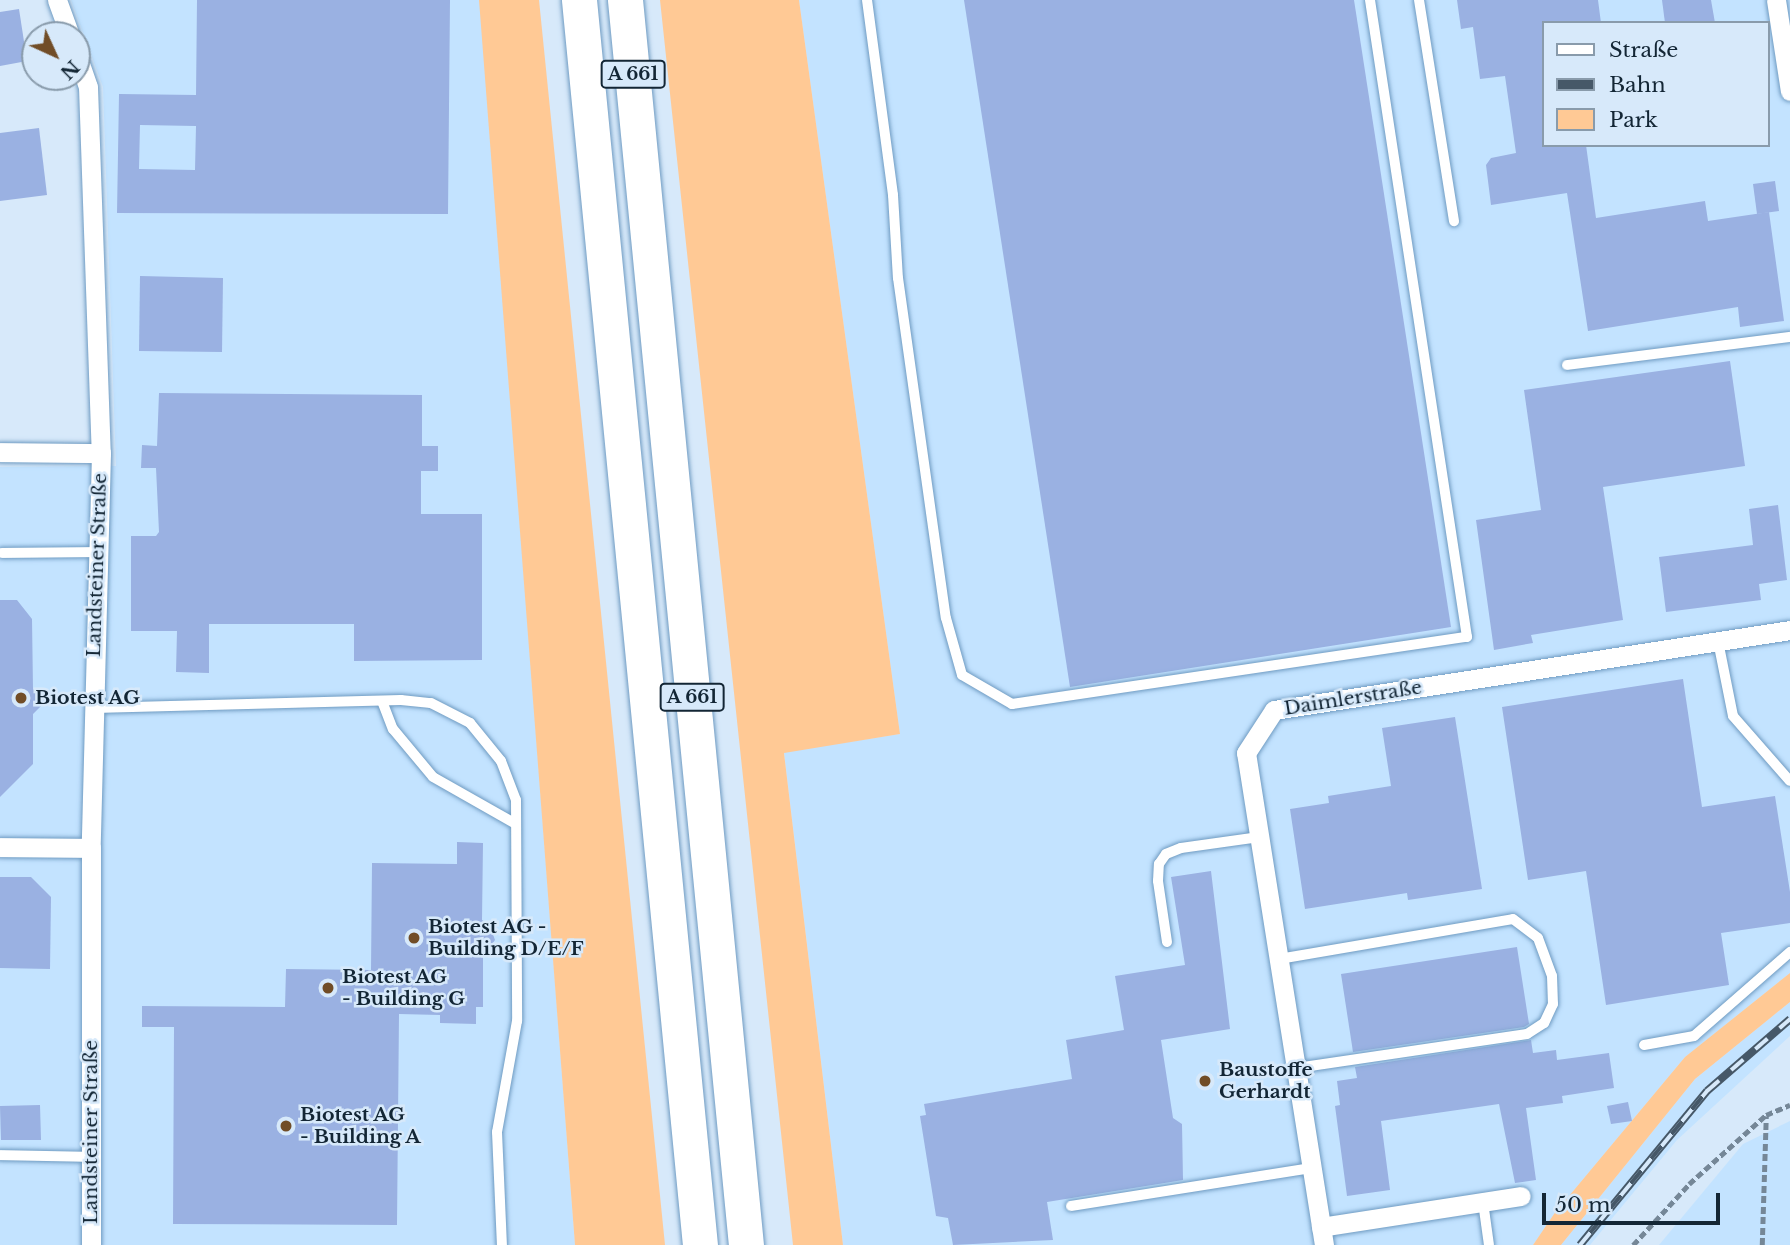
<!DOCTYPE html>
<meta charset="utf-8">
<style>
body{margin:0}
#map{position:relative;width:1790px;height:1245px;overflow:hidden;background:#d7e9fa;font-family:"Libre Baskerville",serif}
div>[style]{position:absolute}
.built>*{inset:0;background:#c3e3ff}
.green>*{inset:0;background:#ffc995}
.building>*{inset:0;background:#9ab1e2}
.path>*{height:4.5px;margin-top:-2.25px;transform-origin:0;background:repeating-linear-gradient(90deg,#758797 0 7px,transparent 0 10.5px)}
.roads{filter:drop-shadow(0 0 2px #6f9bc2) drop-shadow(0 0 2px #6f9bc2)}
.lane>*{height:10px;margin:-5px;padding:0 5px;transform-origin:5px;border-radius:5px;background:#fff}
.street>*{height:19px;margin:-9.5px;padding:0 9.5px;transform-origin:9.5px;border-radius:9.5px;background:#fff}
.highway>*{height:35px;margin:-17.5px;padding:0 17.5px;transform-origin:17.5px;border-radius:17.5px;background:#fff}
.rail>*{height:8px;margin-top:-4px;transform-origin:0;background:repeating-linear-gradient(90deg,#d7e9fa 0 16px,#465868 0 32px);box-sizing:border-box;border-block:2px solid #465868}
.dots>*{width:19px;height:19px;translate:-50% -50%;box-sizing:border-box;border:4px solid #d7e9fa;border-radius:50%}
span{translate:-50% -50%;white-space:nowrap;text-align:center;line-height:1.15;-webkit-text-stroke:5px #d7e9fa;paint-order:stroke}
.shield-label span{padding:2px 5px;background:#d7e9fa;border:2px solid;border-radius:5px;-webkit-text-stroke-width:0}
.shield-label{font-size:18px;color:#132635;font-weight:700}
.street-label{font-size:19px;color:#132635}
.poi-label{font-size:19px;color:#132635;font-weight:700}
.left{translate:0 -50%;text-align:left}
.legend{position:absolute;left:1542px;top:21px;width:228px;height:126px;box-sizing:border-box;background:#d7e9fa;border:2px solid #899bab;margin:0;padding:9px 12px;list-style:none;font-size:21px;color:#132635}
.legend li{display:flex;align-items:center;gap:14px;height:35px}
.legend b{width:35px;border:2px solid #899bab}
.north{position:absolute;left:21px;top:21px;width:70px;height:70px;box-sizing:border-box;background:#d7e9fa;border:2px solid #899bab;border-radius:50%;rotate:135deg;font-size:19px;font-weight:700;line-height:28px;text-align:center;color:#132635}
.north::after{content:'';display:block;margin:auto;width:24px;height:32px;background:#714d27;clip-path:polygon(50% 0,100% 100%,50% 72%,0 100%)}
.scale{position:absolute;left:1542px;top:1193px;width:178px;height:32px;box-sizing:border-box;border:4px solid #132635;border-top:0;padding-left:9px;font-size:21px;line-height:24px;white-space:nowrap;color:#132635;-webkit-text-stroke:5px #d7e9fa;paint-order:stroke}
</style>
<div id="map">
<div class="built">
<i style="clip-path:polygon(71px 0,480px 0,575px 1245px,0 1245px,0 467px,116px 466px,103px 87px)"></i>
<i style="clip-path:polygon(evenodd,799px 0,1790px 0,1790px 973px,1685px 1057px,1554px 1214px,1533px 1245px,843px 1245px,784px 752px,900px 734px,799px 0,1543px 23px,1767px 23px,1767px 145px,1543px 145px,1543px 23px)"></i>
<i style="clip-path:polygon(1790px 1002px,1790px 1036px,1677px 1140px,1590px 1245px,1561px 1245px,1695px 1079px)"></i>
<i style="clip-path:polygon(1790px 1121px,1790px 1245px,1659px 1245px,1743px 1144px)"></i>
</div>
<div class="green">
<i style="clip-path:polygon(479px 0,539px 0,665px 1245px,575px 1245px)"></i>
<i style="clip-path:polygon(660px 0,799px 0,900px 734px,784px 753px,843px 1245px,793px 1245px)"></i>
<i style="clip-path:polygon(1790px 973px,1790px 1002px,1695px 1079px,1561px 1245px,1533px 1245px,1554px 1214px,1685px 1057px)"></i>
</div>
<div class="building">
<i style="clip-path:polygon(evenodd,197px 0,450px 0,448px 214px,117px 213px,119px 94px,196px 95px,197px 0,140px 125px,196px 126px,195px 170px,139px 169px,140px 125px)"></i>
<i style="clip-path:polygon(964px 0,1354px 0,1451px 627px,1070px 687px)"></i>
<i style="clip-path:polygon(1457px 0,1598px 0,1601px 23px,1543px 23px,1543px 145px,1586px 145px,1596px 218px,1705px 201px,1708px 221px,1769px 212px,1784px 321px,1740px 327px,1738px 307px,1588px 331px,1567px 193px,1491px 205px,1486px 165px,1491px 158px,1516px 153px,1505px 76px,1480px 79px,1473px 27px,1461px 29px)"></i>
<i style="clip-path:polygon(1662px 0,1711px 0,1715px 23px,1665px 23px)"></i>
<i style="clip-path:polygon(19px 9px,27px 61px,0 66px,0 12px)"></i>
<i style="clip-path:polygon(39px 128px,47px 195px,0 201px,0 133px)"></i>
<i style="clip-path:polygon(1775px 181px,1779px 211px,1757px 214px,1753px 184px)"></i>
<i style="clip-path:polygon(140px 276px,223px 278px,222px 352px,139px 351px)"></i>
<i style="clip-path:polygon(1730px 361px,1745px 466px,1603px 487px,1623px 620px,1531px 635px,1533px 643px,1494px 650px,1476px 520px,1541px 510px,1524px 390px)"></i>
<i style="clip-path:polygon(159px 393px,422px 395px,422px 446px,438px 446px,438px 471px,421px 471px,421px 514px,482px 514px,482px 660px,354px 661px,354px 624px,209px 624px,209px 673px,176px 672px,177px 631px,131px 631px,131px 536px,156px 536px,159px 532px,156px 468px,141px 468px,142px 445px,157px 446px)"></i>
<i style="clip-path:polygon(1778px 505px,1787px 580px,1759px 584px,1761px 600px,1666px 612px,1659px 557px,1753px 545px,1749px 509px)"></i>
<i style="clip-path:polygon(0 600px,17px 600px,32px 619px,33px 689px,45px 702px,33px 714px,33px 764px,0 797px)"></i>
<i style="clip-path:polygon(1683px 679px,1702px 807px,1775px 796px,1790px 892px,1790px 923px,1721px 933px,1729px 985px,1606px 1005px,1586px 871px,1528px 880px,1502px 707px)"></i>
<i style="clip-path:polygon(1455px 717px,1482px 889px,1408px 900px,1407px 893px,1305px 909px,1290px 809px,1329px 803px,1328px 796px,1391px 786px,1382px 728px)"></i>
<i style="clip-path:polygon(457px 842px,483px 843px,482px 920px,490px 926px,495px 940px,483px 957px,483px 1007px,476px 1007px,476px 1024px,440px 1023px,440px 1015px,399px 1014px,397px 1225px,173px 1224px,174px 1027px,142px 1027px,142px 1006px,285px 1007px,286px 969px,371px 970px,372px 863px,457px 864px)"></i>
<i style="clip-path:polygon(1211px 871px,1230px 1029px,1161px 1040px,1173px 1118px,1182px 1124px,1183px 1180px,1047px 1202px,1053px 1240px,953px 1245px,948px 1218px,936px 1216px,920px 1116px,926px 1115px,924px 1104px,1072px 1079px,1066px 1040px,1124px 1030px,1115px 976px,1185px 965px,1171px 877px)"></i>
<i style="clip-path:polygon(0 877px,31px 877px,51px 897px,50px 969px,0 968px)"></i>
<i style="clip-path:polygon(1517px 947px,1529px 1024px,1524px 1027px,1353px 1052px,1341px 974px)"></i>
<i style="clip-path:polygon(1531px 1040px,1533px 1053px,1556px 1050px,1557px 1060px,1609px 1053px,1614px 1088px,1562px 1096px,1563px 1103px,1526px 1108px,1536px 1180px,1515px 1183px,1499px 1104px,1381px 1121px,1390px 1190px,1347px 1196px,1335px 1106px,1340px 1105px,1337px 1081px,1357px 1078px,1355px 1067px)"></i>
<i style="clip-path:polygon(1628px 1102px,1632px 1121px,1611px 1124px,1607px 1106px)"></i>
<i style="clip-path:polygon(40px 1105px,41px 1140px,1px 1140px,0 1106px)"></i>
</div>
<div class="path">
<i style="left:1633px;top:1245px;width:83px;rotate:-47.4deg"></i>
<i style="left:1689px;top:1184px;width:103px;rotate:-41.9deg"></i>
<i style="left:1766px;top:1115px;width:26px;rotate:-23deg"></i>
<i style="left:1762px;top:1245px;width:129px;rotate:-88.2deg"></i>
</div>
<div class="roads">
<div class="lane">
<i style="left:867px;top:0;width:197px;rotate:82.4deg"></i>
<i style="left:893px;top:195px;width:83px;rotate:86.6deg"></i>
<i style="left:898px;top:278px;width:343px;rotate:82deg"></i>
<i style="left:946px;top:618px;width:59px;rotate:74.3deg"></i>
<i style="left:962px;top:675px;width:58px;rotate:30.1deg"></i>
<i style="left:1012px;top:704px;width:460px;rotate:-8.4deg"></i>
<i style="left:1467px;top:637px;width:644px;rotate:-98.66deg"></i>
<i style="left:1419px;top:0;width:224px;rotate:81deg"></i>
<i style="left:1567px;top:365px;width:225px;rotate:-7.2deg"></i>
<i style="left:2px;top:553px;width:96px;rotate:-0.6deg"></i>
<i style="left:1718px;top:641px;width:76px;rotate:78.7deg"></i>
<i style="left:1733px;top:716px;width:86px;rotate:48.8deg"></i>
<i style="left:382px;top:701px;width:30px;rotate:69deg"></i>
<i style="left:393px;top:729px;width:62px;rotate:50.2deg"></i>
<i style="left:433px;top:777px;width:95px;rotate:29.5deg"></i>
<i style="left:94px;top:708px;width:307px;rotate:-1.5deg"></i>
<i style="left:401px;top:700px;width:30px;rotate:6deg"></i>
<i style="left:431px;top:703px;width:44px;rotate:27.1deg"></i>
<i style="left:470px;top:723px;width:49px;rotate:50.8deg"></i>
<i style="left:501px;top:761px;width:42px;rotate:69deg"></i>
<i style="left:516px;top:800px;width:221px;rotate:89.7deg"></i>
<i style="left:517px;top:1021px;width:113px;rotate:100.2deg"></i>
<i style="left:497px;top:1132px;width:113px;rotate:87.5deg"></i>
<i style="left:1167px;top:942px;width:62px;rotate:-98.4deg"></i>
<i style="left:1158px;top:881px;width:17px;rotate:-87deg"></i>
<i style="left:1159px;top:864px;width:12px;rotate:-55deg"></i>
<i style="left:1166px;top:854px;width:16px;rotate:-22deg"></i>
<i style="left:1181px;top:848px;width:79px;rotate:-8deg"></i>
<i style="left:1279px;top:959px;width:237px;rotate:-9.7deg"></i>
<i style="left:1513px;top:919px;width:31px;rotate:37deg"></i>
<i style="left:1538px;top:938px;width:40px;rotate:69.8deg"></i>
<i style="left:1552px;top:976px;width:28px;rotate:88deg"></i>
<i style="left:1553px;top:1004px;width:21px;rotate:115deg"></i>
<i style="left:1544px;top:1023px;width:20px;rotate:147deg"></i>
<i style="left:1527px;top:1034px;width:233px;rotate:171.6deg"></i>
<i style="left:1644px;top:1045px;width:51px;rotate:-10.2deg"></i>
<i style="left:1694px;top:1036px;width:128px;rotate:-41.2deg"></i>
<i style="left:0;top:1155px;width:92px;rotate:1.2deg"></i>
<i style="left:1483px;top:1202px;width:43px;rotate:82.1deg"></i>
<i style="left:1071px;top:1206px;width:243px;rotate:-9deg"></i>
</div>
<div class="street">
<i style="left:57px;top:0;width:37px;rotate:70deg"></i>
<i style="left:1776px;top:0;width:92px;rotate:81.3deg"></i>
<i style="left:77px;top:55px;width:34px;rotate:71deg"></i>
<i style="left:88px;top:87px;width:366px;rotate:88deg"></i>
<i style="left:101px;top:453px;width:395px;rotate:91.5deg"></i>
<i style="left:91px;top:848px;width:397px;rotate:90deg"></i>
<i style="left:0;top:452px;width:101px;rotate:0.6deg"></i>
<i style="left:0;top:847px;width:91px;rotate:0.6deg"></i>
<i style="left:1321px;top:1227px;width:202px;rotate:-8.8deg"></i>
<i style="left:1324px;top:1245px;width:498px;rotate:-99deg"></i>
<i style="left:1246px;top:753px;width:51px;rotate:-56.9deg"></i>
<i style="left:1274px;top:710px;width:522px;rotate:-8.81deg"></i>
</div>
<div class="highway">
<i style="left:579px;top:0;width:1251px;rotate:84.45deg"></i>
<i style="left:625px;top:0;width:1251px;rotate:84.45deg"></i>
</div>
</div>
<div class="rail">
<i style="left:1580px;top:1245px;width:200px;rotate:-50.5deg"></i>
<i style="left:1707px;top:1091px;width:110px;rotate:-40.9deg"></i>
</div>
<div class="dots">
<i style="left:21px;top:698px;background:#714d27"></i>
<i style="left:414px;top:938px;background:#714d27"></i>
<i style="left:328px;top:988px;background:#714d27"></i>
<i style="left:1205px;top:1081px;background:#714d27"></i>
<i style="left:286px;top:1126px;background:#714d27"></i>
</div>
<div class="shield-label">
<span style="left:633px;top:74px">A 661</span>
<span style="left:692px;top:697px">A 661</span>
</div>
<div class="street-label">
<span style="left:97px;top:565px;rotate:-88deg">Landsteiner Straße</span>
<span style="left:1353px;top:698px;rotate:-9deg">Daimlerstraße</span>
<span style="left:91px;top:1132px;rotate:-90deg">Landsteiner Straße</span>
</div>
<div class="poi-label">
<span class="left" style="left:35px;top:698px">Biotest AG</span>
<span class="left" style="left:428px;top:938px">Biotest AG -<br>Building D/E/F</span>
<span class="left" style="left:342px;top:988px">Biotest AG<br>- Building G</span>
<span class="left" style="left:1219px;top:1081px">Baustoffe<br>Gerhardt</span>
<span class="left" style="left:300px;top:1126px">Biotest AG<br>- Building A</span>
</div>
<ul class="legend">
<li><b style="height:9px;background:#fff"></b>Straße</li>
<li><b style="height:9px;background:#465868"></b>Bahn</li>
<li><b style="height:19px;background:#ffc995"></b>Park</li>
</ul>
<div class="north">N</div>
<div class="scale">50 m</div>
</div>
